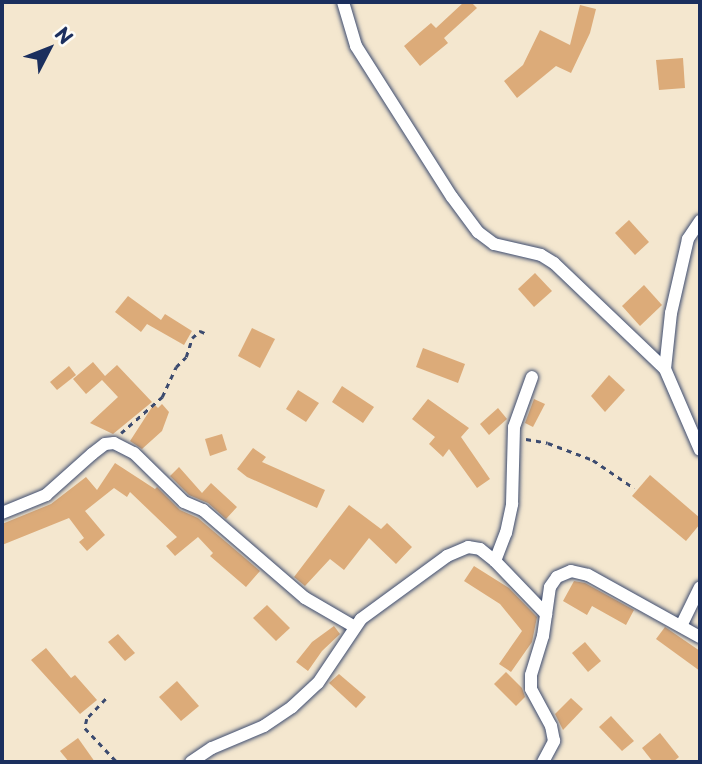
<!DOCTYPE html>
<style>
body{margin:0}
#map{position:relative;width:702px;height:764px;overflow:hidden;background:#f4e7cf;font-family:"Playpen Sans",sans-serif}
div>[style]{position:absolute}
.building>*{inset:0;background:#dcab79}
.path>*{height:2.5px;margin-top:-1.25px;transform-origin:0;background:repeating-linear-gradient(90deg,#3c4b6f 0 5px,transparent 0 10px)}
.roads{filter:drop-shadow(0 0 2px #3c4b6f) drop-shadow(0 0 2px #3c4b6f)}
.street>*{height:12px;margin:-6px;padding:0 6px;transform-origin:6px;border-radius:6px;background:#fff}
span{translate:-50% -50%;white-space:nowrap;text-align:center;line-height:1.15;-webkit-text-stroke:5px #fdfcf7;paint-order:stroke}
.frame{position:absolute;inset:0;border:4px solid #1b2f5e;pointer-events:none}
.north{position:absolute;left:14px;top:14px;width:70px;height:70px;-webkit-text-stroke:5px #fdfcf7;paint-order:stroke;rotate:48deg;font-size:19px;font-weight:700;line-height:28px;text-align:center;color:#1b2f5e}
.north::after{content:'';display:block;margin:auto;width:24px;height:32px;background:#1b2f5e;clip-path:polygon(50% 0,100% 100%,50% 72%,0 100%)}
</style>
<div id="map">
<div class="building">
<i style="clip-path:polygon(464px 2px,471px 2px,477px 8px,444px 38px,448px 43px,420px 66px,404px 46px,431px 23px,436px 28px)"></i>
<i style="clip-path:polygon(580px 5px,596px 9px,590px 33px,571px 73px,556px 66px,517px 98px,504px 81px,523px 65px,540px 30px,570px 45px)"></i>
<i style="clip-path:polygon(683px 58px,685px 88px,659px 90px,656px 60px)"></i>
<i style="clip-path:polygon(629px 220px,649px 242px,635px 255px,615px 233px)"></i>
<i style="clip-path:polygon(535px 273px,552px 291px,534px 307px,518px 289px)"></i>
<i style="clip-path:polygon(644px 285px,662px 305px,640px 326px,622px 306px)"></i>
<i style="clip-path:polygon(128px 296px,161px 320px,165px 314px,192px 331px,184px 345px,147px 324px,141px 332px,115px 312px)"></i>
<i style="clip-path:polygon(252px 328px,275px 339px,260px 368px,238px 356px)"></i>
<i style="clip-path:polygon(423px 348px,465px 364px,458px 383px,416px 367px)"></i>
<i style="clip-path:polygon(93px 362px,105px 376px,117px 365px,152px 402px,113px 434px,90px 423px,118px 397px,102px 380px,86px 394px,73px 379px)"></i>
<i style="clip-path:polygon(69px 366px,76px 375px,57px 390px,50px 382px)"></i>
<i style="clip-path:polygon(609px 375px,625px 390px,605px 412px,591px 396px)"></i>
<i style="clip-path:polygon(342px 386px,374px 407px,363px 423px,332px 402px)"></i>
<i style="clip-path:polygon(298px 390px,319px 403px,306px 422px,286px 409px)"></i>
<i style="clip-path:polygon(428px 399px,469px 428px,461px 437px,490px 479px,477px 488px,449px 449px,443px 457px,429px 444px,435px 437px,412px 419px)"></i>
<i style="clip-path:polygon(534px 399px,545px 404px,533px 427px,525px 423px)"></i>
<i style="clip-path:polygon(154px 404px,158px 408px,162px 404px,169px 412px,162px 431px,142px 449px,130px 441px)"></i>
<i style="clip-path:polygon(498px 408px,507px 419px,489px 435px,480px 424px)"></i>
<i style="clip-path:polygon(222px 434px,227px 450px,210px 456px,205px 439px)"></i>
<i style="clip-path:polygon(253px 448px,266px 457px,262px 462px,325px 490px,317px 508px,247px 477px,237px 469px)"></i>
<i style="clip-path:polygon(115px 463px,155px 489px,157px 487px,180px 510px,198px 518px,260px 571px,246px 587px,210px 556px,213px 553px,198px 537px,175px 556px,166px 546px,177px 537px,130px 492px,127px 497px,114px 488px,85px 511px,105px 535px,87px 551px,79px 542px,84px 538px,69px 518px,2px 545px,2px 524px,51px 504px,86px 477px,97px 490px)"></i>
<i style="clip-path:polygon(179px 467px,202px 493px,211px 483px,237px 507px,226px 519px,208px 503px,189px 495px,170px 476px)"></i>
<i style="clip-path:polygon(650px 475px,700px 518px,700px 524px,686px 541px,632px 496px)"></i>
<i style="clip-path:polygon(349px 505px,381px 529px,387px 523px,412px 547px,396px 564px,369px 538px,344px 570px,330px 559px,305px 586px,294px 577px)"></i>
<i style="clip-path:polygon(474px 566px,509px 588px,537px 617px,532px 642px,511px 672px,499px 664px,522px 631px,500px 604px,464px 581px)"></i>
<i style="clip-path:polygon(574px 581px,585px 583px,634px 610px,626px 625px,592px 606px,587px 615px,563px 601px)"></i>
<i style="clip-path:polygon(267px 605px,290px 628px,276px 641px,253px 618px)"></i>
<i style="clip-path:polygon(334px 626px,340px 634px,322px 651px,308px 671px,296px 662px,312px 642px)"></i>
<i style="clip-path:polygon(665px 627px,700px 651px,700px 671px,656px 639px)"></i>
<i style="clip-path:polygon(118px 634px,135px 653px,125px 661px,108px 642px)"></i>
<i style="clip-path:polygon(585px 642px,601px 661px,588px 672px,572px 653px)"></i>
<i style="clip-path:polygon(46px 648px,71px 678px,75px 675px,97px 700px,80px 714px,31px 660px)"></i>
<i style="clip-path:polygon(506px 672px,522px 688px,525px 697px,516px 706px,494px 684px)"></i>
<i style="clip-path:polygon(339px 674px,366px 697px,356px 708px,329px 683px)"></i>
<i style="clip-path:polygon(177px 681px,199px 706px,181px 721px,159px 697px)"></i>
<i style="clip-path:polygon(571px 698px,583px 709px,563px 730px,555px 714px)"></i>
<i style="clip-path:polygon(611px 716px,634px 741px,622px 751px,599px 727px)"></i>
<i style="clip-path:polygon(660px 733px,679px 757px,673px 762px,653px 762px,642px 748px)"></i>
<i style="clip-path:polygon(78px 738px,95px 762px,69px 762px,60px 751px)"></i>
</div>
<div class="path">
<i style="left:121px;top:433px;width:55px;rotate:-41.3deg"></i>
<i style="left:162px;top:397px;width:33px;rotate:-65deg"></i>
<i style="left:176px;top:367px;width:14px;rotate:-45deg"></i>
<i style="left:186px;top:357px;width:20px;rotate:-72deg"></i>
<i style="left:192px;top:338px;width:11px;rotate:-41deg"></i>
<i style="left:200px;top:331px;width:5px;rotate:22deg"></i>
<i style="left:526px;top:439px;width:22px;rotate:10deg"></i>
<i style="left:548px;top:443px;width:48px;rotate:20.7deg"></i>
<i style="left:593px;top:460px;width:50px;rotate:34.3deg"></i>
<i style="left:106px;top:699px;width:28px;rotate:134deg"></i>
<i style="left:87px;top:719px;width:9px;rotate:103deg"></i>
<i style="left:85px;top:728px;width:47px;rotate:46.7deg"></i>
</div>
<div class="roads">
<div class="street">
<i style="left:343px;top:2px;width:46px;rotate:73.5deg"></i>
<i style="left:356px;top:46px;width:179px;rotate:57.6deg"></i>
<i style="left:452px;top:197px;width:44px;rotate:53.4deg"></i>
<i style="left:478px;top:232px;width:20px;rotate:37deg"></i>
<i style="left:494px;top:244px;width:48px;rotate:13.2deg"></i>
<i style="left:541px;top:255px;width:15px;rotate:32deg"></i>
<i style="left:554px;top:263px;width:153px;rotate:43.7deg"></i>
<i style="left:700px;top:221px;width:22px;rotate:124deg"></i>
<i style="left:688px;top:239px;width:76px;rotate:102.9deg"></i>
<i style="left:671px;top:313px;width:56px;rotate:96.1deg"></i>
<i style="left:665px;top:369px;width:88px;rotate:66.6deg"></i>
<i style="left:2px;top:513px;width:48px;rotate:-22.2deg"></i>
<i style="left:46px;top:495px;width:62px;rotate:-41.7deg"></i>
<i style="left:92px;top:454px;width:16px;rotate:-38deg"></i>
<i style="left:105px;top:444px;width:9px;rotate:-6deg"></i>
<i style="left:114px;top:443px;width:22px;rotate:27deg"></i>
<i style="left:134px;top:453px;width:70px;rotate:44.4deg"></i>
<i style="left:184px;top:502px;width:21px;rotate:23deg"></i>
<i style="left:203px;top:510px;width:135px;rotate:40.8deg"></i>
<i style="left:305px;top:598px;width:58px;rotate:30.1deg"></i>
<i style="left:495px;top:561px;width:30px;rotate:-69deg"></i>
<i style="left:506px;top:533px;width:30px;rotate:-78deg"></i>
<i style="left:512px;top:504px;width:77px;rotate:-88.5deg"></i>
<i style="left:514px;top:427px;width:53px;rotate:-70.2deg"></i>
<i style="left:681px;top:626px;width:43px;rotate:-64deg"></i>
<i style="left:191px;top:762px;width:25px;rotate:-34deg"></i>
<i style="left:212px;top:748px;width:56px;rotate:-22.9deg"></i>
<i style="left:264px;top:726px;width:34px;rotate:-34deg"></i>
<i style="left:292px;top:707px;width:35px;rotate:-43deg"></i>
<i style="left:318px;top:683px;width:77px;rotate:-56.1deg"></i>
<i style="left:361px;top:619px;width:107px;rotate:-36.2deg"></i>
<i style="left:447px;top:556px;width:23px;rotate:-23deg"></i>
<i style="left:468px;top:547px;width:12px;rotate:9deg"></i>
<i style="left:480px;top:549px;width:19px;rotate:39deg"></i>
<i style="left:495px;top:561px;width:74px;rotate:46.1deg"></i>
<i style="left:543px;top:762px;width:24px;rotate:-62deg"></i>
<i style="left:554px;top:741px;width:15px;rotate:-101deg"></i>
<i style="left:551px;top:726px;width:42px;rotate:-118.4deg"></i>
<i style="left:531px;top:689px;width:14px;rotate:-90deg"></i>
<i style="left:531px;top:675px;width:41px;rotate:-72.9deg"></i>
<i style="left:543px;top:636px;width:49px;rotate:-81.9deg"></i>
<i style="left:550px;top:587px;width:12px;rotate:-55deg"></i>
<i style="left:557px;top:577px;width:15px;rotate:-23deg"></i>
<i style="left:571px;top:571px;width:17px;rotate:13deg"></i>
<i style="left:588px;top:575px;width:128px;rotate:29deg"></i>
</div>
</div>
<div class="frame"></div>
<div class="north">N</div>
</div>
